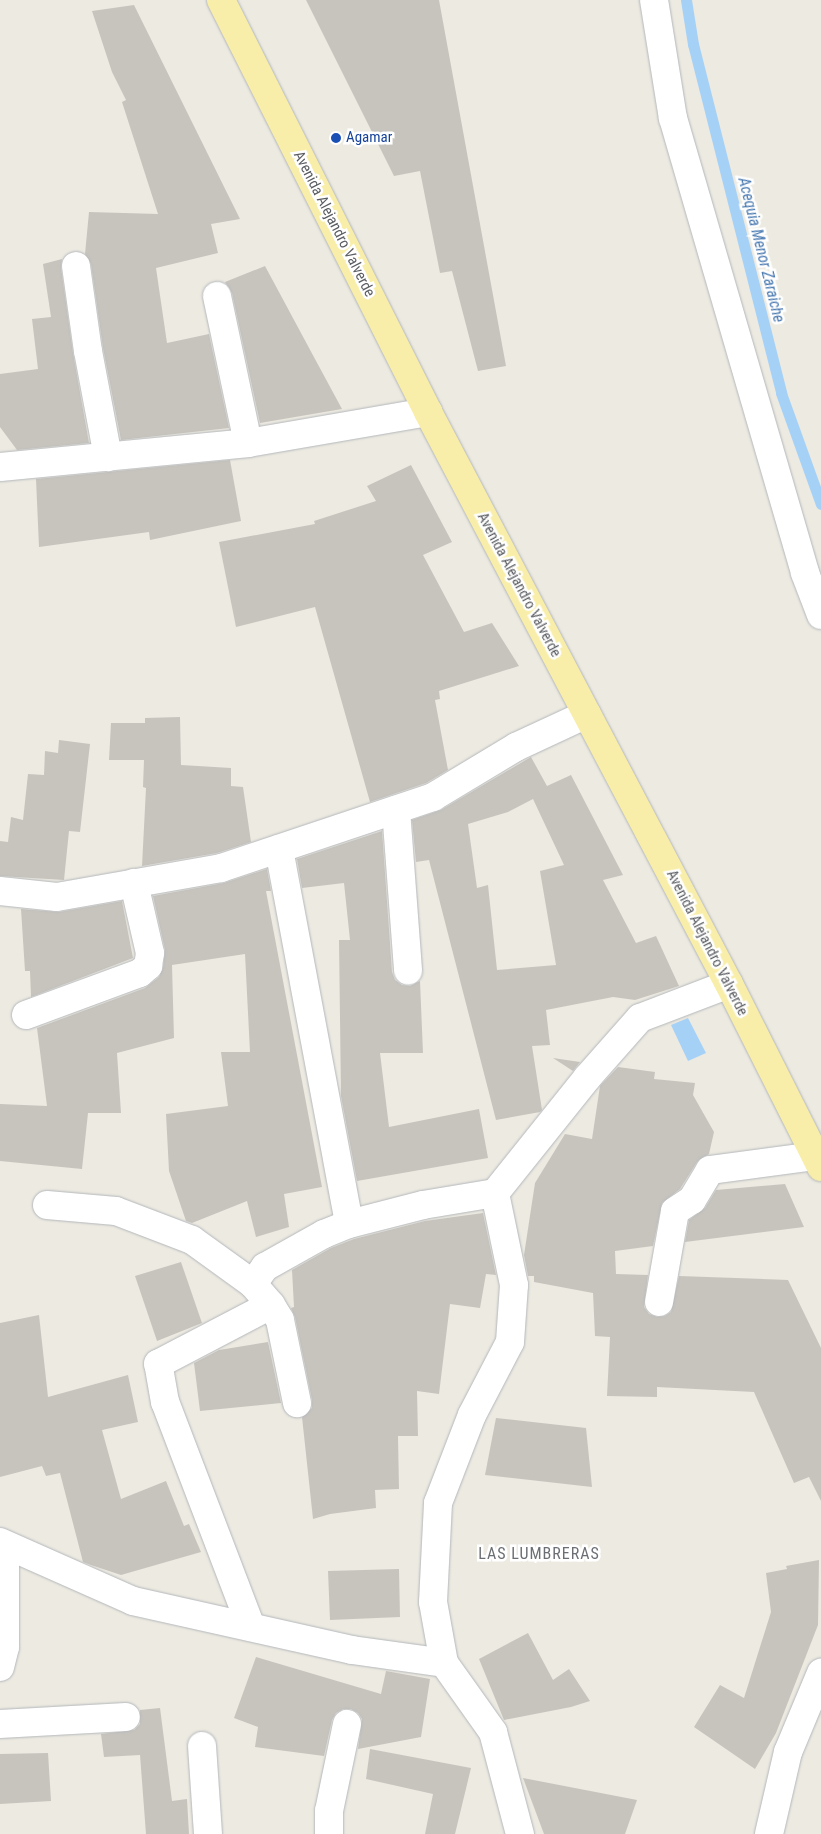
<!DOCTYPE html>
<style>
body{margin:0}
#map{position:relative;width:821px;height:1834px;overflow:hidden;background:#eceae1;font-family:"Roboto Condensed",sans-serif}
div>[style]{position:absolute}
.water>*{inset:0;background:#a6d1f7}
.stream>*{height:11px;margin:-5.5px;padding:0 5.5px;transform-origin:5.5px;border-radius:5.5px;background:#a6d1f7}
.building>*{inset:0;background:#c7c4be}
.roads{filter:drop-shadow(0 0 1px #b4b7bb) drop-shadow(0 0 1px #b4b7bb)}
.minor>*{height:28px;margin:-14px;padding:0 14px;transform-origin:14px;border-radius:14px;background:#fff}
.major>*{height:28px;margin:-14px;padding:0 14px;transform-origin:14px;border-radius:14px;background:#f8eeaa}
.dots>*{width:14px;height:14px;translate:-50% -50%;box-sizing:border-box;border:2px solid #fff;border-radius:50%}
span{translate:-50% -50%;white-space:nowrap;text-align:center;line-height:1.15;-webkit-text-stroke:5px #fff;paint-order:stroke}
.transit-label{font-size:15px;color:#164399}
.left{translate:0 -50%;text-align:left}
.street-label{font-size:15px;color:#5a5d61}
.water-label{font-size:16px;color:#4878b0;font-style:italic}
.neighbourhood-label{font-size:16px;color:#6b6f73;letter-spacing:1px}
</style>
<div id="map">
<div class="water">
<i style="clip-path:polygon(688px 1018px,706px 1053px,688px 1061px,671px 1025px)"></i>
</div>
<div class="stream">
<i style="left:686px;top:0;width:45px;rotate:81deg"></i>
<i style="left:693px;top:44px;width:360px;rotate:75.8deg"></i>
<i style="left:781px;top:393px;width:118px;rotate:70.2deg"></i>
</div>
<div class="building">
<i style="clip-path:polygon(306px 0,439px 0,506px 366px,478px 371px,452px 271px,440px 273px,420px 171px,394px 176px)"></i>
<i style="clip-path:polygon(134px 5px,240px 219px,211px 224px,218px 253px,156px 268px,167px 343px,209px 334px,229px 428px,121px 440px,103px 348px,91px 264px,85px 254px,89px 212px,158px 214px,122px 102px,126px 100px,112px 72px,92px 11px)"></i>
<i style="clip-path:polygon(62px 259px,61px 268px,73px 353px,89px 443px,17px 450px,0 427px,0 374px,38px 369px,32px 319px,51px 317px,43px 264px)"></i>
<i style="clip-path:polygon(265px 266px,315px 359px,342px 409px,260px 423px,232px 293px,225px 282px)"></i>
<i style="clip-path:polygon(230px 460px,241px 521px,150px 540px,149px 532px,39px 547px,36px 479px)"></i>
<i style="clip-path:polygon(411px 465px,452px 542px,423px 555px,464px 632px,492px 623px,519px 666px,439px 691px,440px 699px,435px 700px,448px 770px,426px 783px,370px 802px,315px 607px,236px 627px,219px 542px,315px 524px,314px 521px,376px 501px,367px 486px)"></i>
<i style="clip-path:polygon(180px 717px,181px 765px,231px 768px,231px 786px,243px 787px,251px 842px,217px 853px,142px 866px,146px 788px,143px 787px,144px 760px,109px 760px,111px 723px,145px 723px,145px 718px)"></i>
<i style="clip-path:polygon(59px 740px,90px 744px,80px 832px,69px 831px,64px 880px,0 876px,0 841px,8px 842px,11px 817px,23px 820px,28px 774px,44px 775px,45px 751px,58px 753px)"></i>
<i style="clip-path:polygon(evenodd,531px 757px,547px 786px,571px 775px,623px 875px,603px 880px,636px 943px,656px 936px,679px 986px,635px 1000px,613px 997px,546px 1010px,550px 1045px,532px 1046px,542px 1110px,540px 1112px,496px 1120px,429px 860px,416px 862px,412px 820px,441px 810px,531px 757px,533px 799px,564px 865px,540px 871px,556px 965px,497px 970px,488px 885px,477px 888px,468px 824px,508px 812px,533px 799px)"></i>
<i style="clip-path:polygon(382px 831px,392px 972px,395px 980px,402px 985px,410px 986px,420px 981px,423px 1053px,380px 1053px,389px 1127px,479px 1109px,488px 1158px,357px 1181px,341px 1096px,339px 940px,350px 940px,344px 883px,302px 888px,297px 859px)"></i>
<i style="clip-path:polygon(267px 869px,271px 891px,266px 891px,322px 1187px,284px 1194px,289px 1227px,256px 1237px,247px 1201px,192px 1223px,186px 1221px,169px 1171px,166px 1114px,228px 1106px,221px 1052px,250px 1052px,245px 954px,172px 965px,174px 1038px,117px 1053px,121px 1113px,88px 1113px,82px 1169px,0 1161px,0 1104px,47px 1106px,37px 1028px,145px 988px,159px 977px,163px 968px,165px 950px,153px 896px,224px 883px)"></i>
<i style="clip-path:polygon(122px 901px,133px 958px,31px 997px,30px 971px,25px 971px,21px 909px,59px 912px)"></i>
<i style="clip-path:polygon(553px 1058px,580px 1062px,573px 1071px)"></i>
<i style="clip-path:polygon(618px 1067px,655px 1072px,654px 1079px,695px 1083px,693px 1095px,714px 1132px,709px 1154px,697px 1162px,680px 1189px,662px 1203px,653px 1246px,615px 1251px,616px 1274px,648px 1275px,644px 1307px,649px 1314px,657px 1317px,665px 1316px,671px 1312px,679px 1276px,788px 1280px,821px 1348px,821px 1501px,809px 1477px,794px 1483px,754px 1392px,657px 1387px,657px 1397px,607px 1396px,610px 1337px,595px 1336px,593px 1293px,534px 1282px,534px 1276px,528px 1276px,524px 1255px,535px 1183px,565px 1134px,592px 1139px,600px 1086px)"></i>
<i style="clip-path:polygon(785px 1184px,804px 1227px,685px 1242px,689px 1220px,705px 1208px,716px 1190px)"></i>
<i style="clip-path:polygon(483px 1213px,496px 1275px,486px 1274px,480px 1308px,450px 1304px,439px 1394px,417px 1391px,418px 1436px,398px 1436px,399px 1489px,375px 1490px,376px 1508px,330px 1514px,313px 1519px,302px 1417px,312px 1408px,312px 1400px,295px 1317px,291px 1308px,294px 1307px,292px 1270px,331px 1248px,354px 1239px,425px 1221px)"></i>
<i style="clip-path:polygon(181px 1262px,202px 1323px,157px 1341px,135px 1276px)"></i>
<i style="clip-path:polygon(39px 1315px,48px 1397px,128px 1375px,138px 1422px,102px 1430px,121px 1499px,166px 1481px,184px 1526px,189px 1524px,201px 1552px,121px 1575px,91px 1565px,83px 1562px,60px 1473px,46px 1476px,42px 1466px,0 1477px,0 1323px)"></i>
<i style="clip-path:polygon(268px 1342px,281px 1403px,200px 1411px,194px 1363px,219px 1350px)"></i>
<i style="clip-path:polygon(496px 1418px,586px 1428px,592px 1487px,485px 1475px)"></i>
<i style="clip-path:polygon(819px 1560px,818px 1625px,776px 1733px,755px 1769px,694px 1727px,720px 1685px,744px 1698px,771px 1612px,766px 1573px,787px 1569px,786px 1566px)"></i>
<i style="clip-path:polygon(399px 1569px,400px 1617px,330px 1620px,328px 1571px)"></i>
<i style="clip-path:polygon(528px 1633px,553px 1680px,569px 1669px,590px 1701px,571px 1707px,504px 1720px,479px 1659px)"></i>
<i style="clip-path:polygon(256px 1657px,381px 1694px,386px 1671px,430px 1679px,421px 1737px,358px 1749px,362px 1719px,358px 1713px,351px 1709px,343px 1709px,336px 1713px,332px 1720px,324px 1756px,255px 1747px,258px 1727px,234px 1718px)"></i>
<i style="clip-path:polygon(160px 1708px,172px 1801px,187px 1799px,189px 1834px,146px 1834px,140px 1755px,104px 1757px,101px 1734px,134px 1730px,140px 1724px,140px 1710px)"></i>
<i style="clip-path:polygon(370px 1749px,471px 1768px,455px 1834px,425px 1834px,433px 1794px,366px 1779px)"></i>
<i style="clip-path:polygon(48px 1753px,51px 1801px,0 1804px,0 1754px)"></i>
<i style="clip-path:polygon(523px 1778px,637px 1800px,625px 1834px,544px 1834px)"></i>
</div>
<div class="roads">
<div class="minor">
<i style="left:654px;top:0;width:120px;rotate:80.9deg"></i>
<i style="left:673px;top:118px;width:474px;rotate:73.8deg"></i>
<i style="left:805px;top:573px;width:45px;rotate:69.1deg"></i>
<i style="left:76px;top:266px;width:86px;rotate:82deg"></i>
<i style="left:88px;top:351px;width:108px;rotate:79.3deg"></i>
<i style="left:217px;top:296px;width:150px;rotate:78.1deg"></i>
<i style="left:0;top:467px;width:249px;rotate:-5.5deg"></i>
<i style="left:248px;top:443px;width:183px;rotate:-9.8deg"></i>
<i style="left:396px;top:810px;width:161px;rotate:85.7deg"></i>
<i style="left:279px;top:849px;width:381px;rotate:79.4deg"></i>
<i style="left:0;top:891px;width:57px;rotate:6deg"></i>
<i style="left:57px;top:897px;width:167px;rotate:-10deg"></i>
<i style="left:221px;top:868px;width:224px;rotate:-18.5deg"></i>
<i style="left:433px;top:797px;width:97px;rotate:-31.1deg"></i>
<i style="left:516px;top:747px;width:78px;rotate:-24.9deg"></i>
<i style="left:26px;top:1015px;width:121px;rotate:-20.2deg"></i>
<i style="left:140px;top:973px;width:11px;rotate:-41deg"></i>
<i style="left:148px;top:966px;width:13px;rotate:-81deg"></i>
<i style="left:150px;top:953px;width:72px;rotate:-102.9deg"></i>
<i style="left:47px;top:1205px;width:69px;rotate:5deg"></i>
<i style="left:116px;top:1211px;width:81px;rotate:20.9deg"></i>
<i style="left:192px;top:1240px;width:75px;rotate:35.8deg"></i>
<i style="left:253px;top:1284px;width:21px;rotate:-55deg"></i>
<i style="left:265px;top:1267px;width:68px;rotate:-29.2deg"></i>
<i style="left:324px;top:1234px;width:27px;rotate:-22deg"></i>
<i style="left:349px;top:1224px;width:76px;rotate:-14.4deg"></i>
<i style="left:423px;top:1205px;width:73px;rotate:-9.5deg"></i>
<i style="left:659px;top:1302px;width:92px;rotate:-80deg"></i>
<i style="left:675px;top:1211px;width:20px;rotate:-33deg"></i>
<i style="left:692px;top:1200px;width:35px;rotate:-59deg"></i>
<i style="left:710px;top:1170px;width:106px;rotate:-7.6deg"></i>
<i style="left:271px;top:1305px;width:17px;rotate:59deg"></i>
<i style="left:280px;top:1320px;width:85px;rotate:78.4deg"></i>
<i style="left:0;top:1542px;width:145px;rotate:23.9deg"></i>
<i style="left:133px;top:1601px;width:224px;rotate:12.6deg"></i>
<i style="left:352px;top:1650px;width:93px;rotate:8deg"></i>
<i style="left:444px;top:1663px;width:85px;rotate:54.6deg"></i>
<i style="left:493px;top:1732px;width:106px;rotate:75.2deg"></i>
<i style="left:251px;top:1627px;width:241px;rotate:-110.9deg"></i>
<i style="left:165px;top:1402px;width:39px;rotate:-100deg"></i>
<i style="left:158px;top:1364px;width:127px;rotate:-27.6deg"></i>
<i style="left:271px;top:1305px;width:28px;rotate:-131deg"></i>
<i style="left:444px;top:1663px;width:62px;rotate:-100.2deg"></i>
<i style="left:433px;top:1602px;width:99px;rotate:-87.1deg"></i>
<i style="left:438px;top:1503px;width:94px;rotate:-68.9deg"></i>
<i style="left:472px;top:1415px;width:82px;rotate:-62.5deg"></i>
<i style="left:510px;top:1342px;width:57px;rotate:-86deg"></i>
<i style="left:514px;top:1285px;width:94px;rotate:-101.7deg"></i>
<i style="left:495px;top:1193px;width:147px;rotate:-51.3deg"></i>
<i style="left:587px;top:1078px;width:80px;rotate:-48.5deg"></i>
<i style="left:640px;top:1018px;width:95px;rotate:-20.9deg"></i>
<i style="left:0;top:1667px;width:21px;rotate:-76deg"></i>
<i style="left:5px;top:1647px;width:102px;rotate:-90deg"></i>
<i style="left:0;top:1724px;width:126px;rotate:-3.2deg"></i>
<i style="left:202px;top:1746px;width:88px;rotate:86.1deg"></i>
<i style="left:329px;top:1834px;width:23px;rotate:-90deg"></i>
<i style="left:329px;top:1811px;width:89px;rotate:-78.3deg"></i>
<i style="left:769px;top:1834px;width:84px;rotate:-77deg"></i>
<i style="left:788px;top:1752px;width:86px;rotate:-67.3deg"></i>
</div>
<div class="major">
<i style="left:221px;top:0;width:461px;rotate:63.3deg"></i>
<i style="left:428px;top:412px;width:646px;rotate:62.25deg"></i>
<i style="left:729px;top:984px;width:205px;rotate:63.3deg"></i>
</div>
</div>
<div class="dots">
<i style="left:336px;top:138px;background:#1a4fb4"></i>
</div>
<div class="transit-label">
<span class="left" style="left:346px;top:138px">Agamar</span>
</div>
<div class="street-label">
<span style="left:334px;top:224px;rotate:63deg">Avenida Alejandro Valverde</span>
<span style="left:519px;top:585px;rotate:62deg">Avenida Alejandro Valverde</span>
<span style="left:707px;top:943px;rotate:63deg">Avenida Alejandro Valverde</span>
</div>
<div class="water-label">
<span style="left:761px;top:250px;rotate:76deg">Acequia Menor Zaraiche</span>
</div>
<div class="neighbourhood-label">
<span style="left:539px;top:1554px">LAS LUMBRERAS</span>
</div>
</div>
